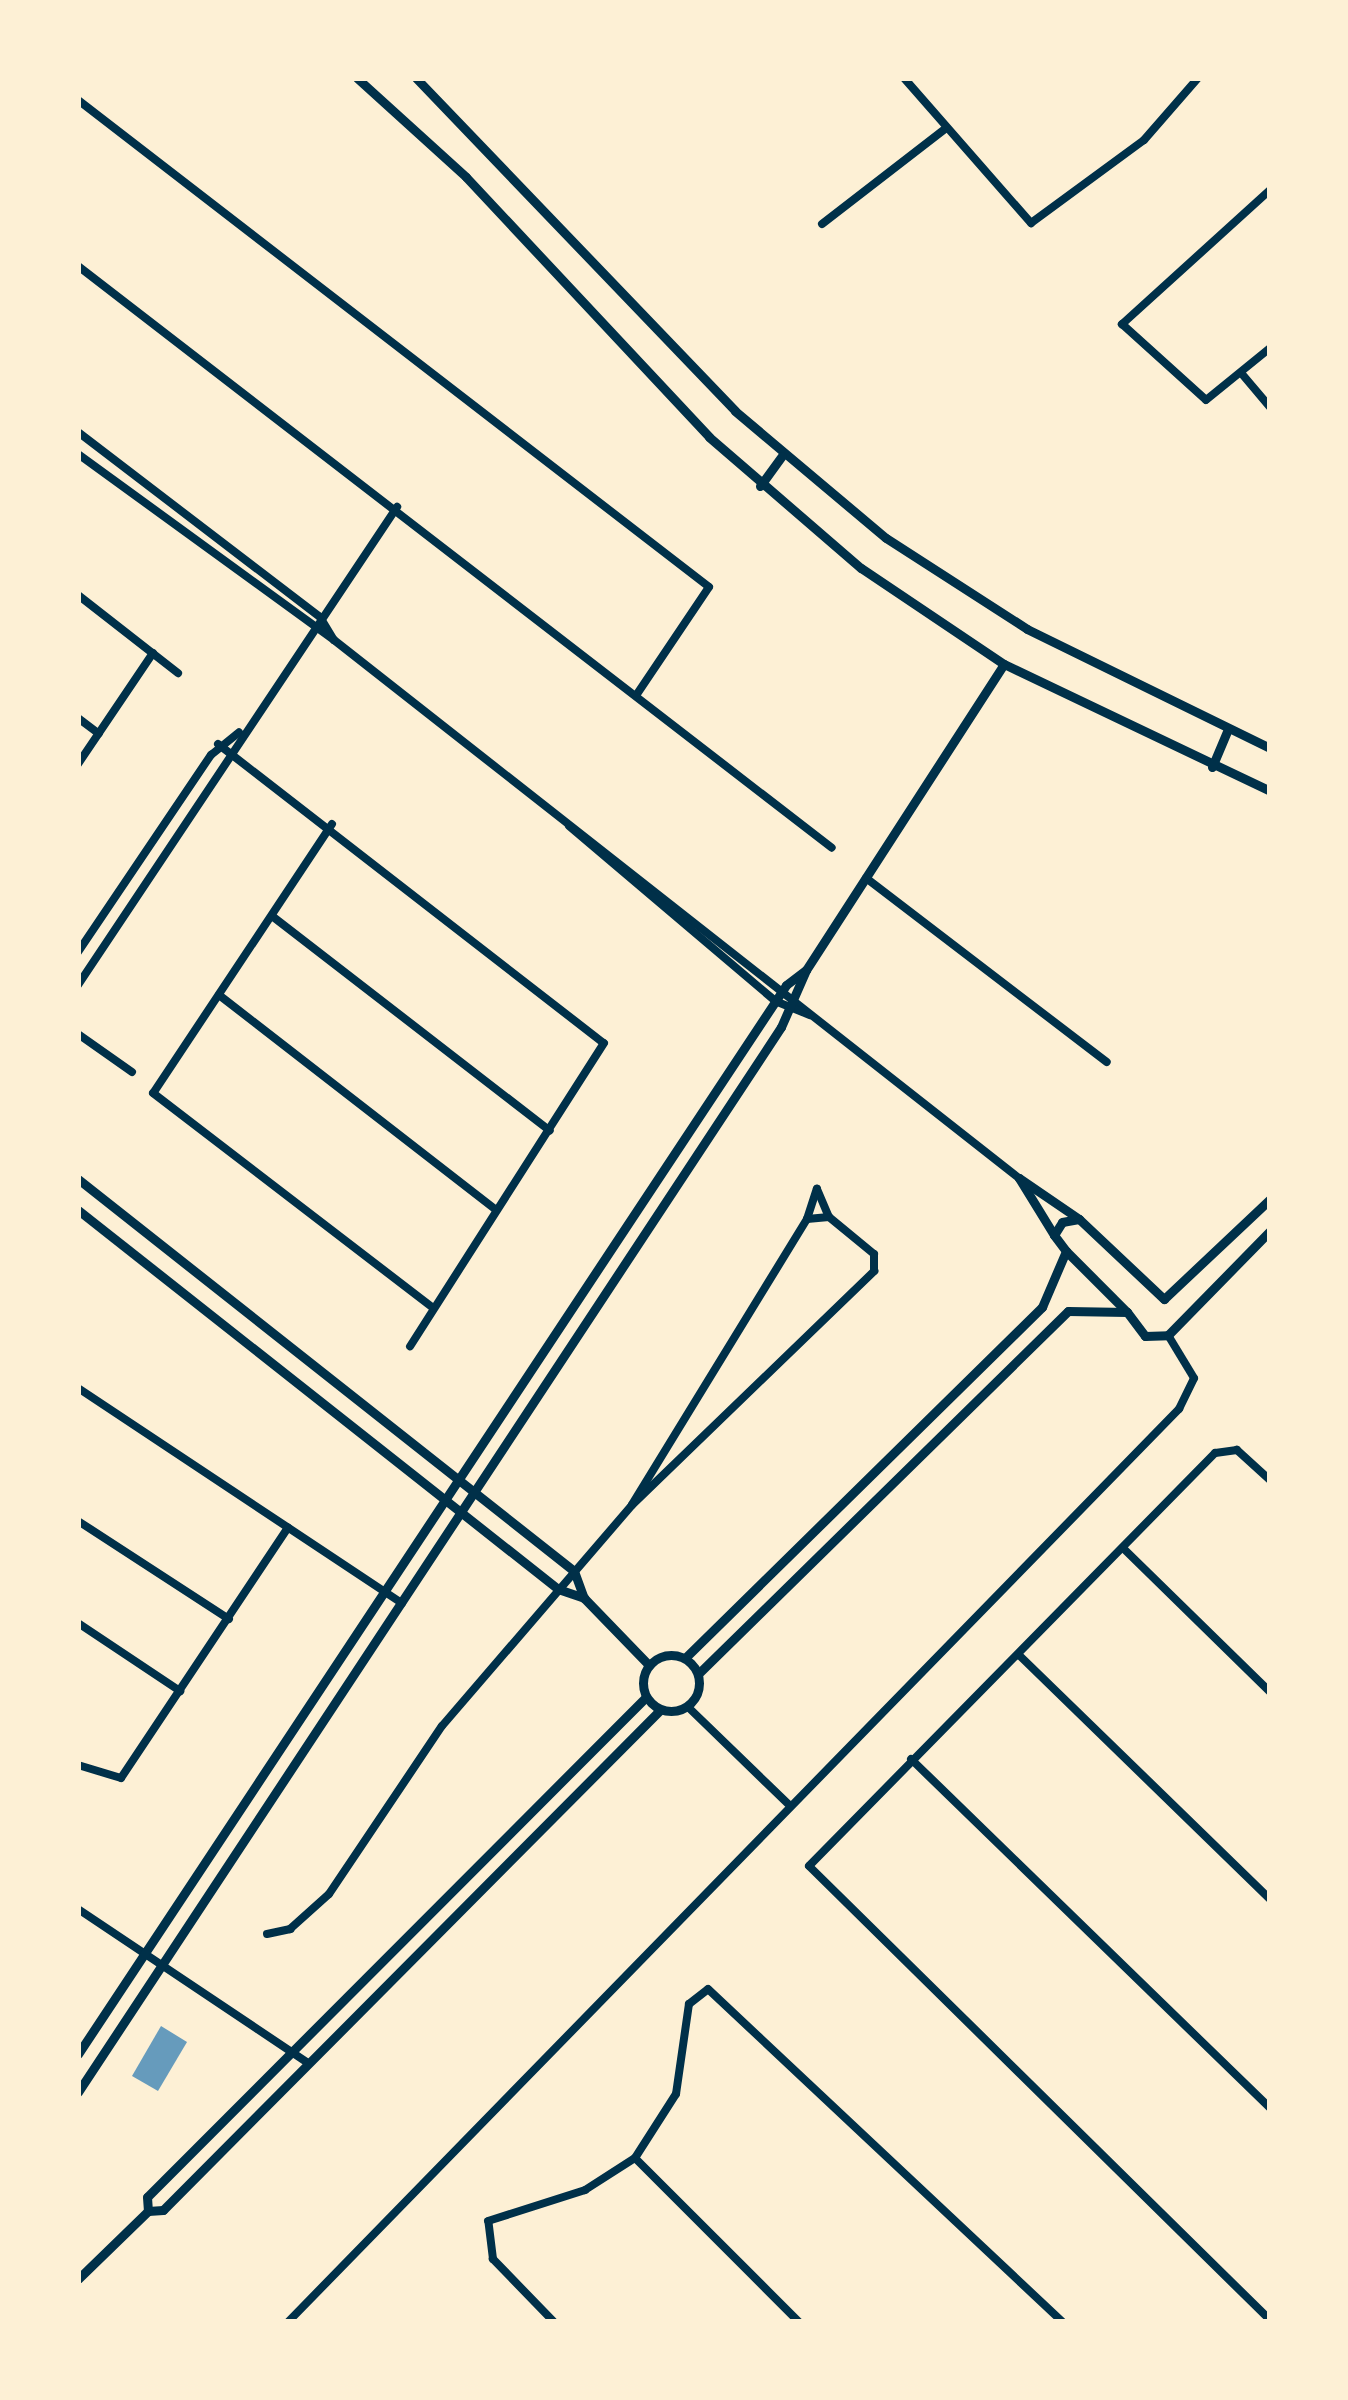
<!DOCTYPE html>
<style>
body{margin:0}
#map{position:relative;width:1348px;height:2400px;overflow:hidden;background:#fdf0d5;font-family:"Archivo Narrow",sans-serif}
div>[style]{position:absolute}
.water>*{inset:0;background:#669bbc}
.minor>*{height:8px;margin:-4px;padding:0 4px;transform-origin:4px;border-radius:4px;background:#003049}
.tertiary>*{height:9px;margin:-4.5px;padding:0 4.5px;transform-origin:4.5px;border-radius:4.5px;background:#003049}
.tertiary>.ring{margin:-4.5px;padding:0;box-sizing:content-box;background:none;border:9px solid #003049;border-radius:50%}
span{translate:-50% -50%;white-space:nowrap;text-align:center;line-height:1.15;-webkit-text-stroke:10px #fdf0d5;paint-order:stroke}
.frame{position:absolute;inset:0;border:81px solid #fdf0d5;pointer-events:none}
</style>
<div id="map">
<div class="water">
<i style="clip-path:polygon(161px 2026px,187px 2042px,158px 2091px,132px 2076px)"></i>
</div>
<div class="minor">
<i style="left:904px;top:78px;width:193px;rotate:48.8deg"></i>
<i style="left:1031px;top:223px;width:140px;rotate:-36.3deg"></i>
<i style="left:1144px;top:140px;width:82px;rotate:-48.9deg"></i>
<i style="left:78px;top:100px;width:797px;rotate:37.66deg"></i>
<i style="left:709px;top:587px;width:129px;rotate:123.9deg"></i>
<i style="left:1270px;top:190px;width:200px;rotate:137.8deg"></i>
<i style="left:1122px;top:324px;width:113px;rotate:42.1deg"></i>
<i style="left:1206px;top:400px;width:82px;rotate:-39.1deg"></i>
<i style="left:822px;top:224px;width:157px;rotate:-37.7deg"></i>
<i style="left:78px;top:266px;width:952px;rotate:37.66deg"></i>
<i style="left:1242px;top:374px;width:43px;rotate:49.7deg"></i>
<i style="left:78px;top:432px;width:305px;rotate:37.4deg"></i>
<i style="left:320px;top:617px;width:27px;rotate:59deg"></i>
<i style="left:334px;top:640px;width:316px;rotate:-144deg"></i>
<i style="left:78px;top:595px;width:127px;rotate:38deg"></i>
<i style="left:334px;top:640px;width:871px;rotate:38.15deg"></i>
<i style="left:78px;top:718px;width:26px;rotate:37deg"></i>
<i style="left:218px;top:744px;width:488px;rotate:37.8deg"></i>
<i style="left:604px;top:1043px;width:360px;rotate:122.6deg"></i>
<i style="left:78px;top:764px;width:134px;rotate:-56deg"></i>
<i style="left:332px;top:824px;width:323px;rotate:123.6deg"></i>
<i style="left:153px;top:1093px;width:353px;rotate:37.5deg"></i>
<i style="left:569px;top:826px;width:270px;rotate:40.3deg"></i>
<i style="left:775px;top:1001px;width:38px;rotate:22deg"></i>
<i style="left:866px;top:878px;width:303px;rotate:37.4deg"></i>
<i style="left:272px;top:916px;width:351px;rotate:37.7deg"></i>
<i style="left:78px;top:952px;width:238px;rotate:-56deg"></i>
<i style="left:211px;top:755px;width:36px;rotate:-39deg"></i>
<i style="left:78px;top:985px;width:575px;rotate:-56.28deg"></i>
<i style="left:219px;top:995px;width:351px;rotate:37.8deg"></i>
<i style="left:78px;top:1034px;width:66px;rotate:35.1deg"></i>
<i style="left:807px;top:1219px;width:32px;rotate:-72deg"></i>
<i style="left:817px;top:1189px;width:30px;rotate:67deg"></i>
<i style="left:78px;top:1388px;width:389px;rotate:33.6deg"></i>
<i style="left:1270px;top:1480px;width:45px;rotate:-137.7deg"></i>
<i style="left:1237px;top:1450px;width:22px;rotate:172deg"></i>
<i style="left:1215px;top:1453px;width:579px;rotate:134.51deg"></i>
<i style="left:809px;top:1866px;width:647px;rotate:44.56deg"></i>
<i style="left:78px;top:1521px;width:180px;rotate:33deg"></i>
<i style="left:1124px;top:1549px;width:204px;rotate:44.4deg"></i>
<i style="left:78px;top:1623px;width:123px;rotate:33.7deg"></i>
<i style="left:1020px;top:1656px;width:349px;rotate:44.2deg"></i>
<i style="left:688px;top:1707px;width:139px;rotate:44.1deg"></i>
<i style="left:911px;top:1759px;width:501px;rotate:44.19deg"></i>
<i style="left:78px;top:1765px;width:45px;rotate:16.8deg"></i>
<i style="left:121px;top:1778px;width:301px;rotate:-56.3deg"></i>
<i style="left:78px;top:1909px;width:277px;rotate:33.8deg"></i>
<i style="left:267px;top:1934px;width:24px;rotate:-12deg"></i>
<i style="left:290px;top:1929px;width:52px;rotate:-41.9deg"></i>
<i style="left:329px;top:1894px;width:202px;rotate:-56.1deg"></i>
<i style="left:442px;top:1726px;width:291px;rotate:-49.3deg"></i>
<i style="left:632px;top:1505px;width:337px;rotate:-44deg"></i>
<i style="left:874px;top:1271px;width:17px;rotate:-90deg"></i>
<i style="left:874px;top:1254px;width:58px;rotate:-140.6deg"></i>
<i style="left:829px;top:1217px;width:22px;rotate:175deg"></i>
<i style="left:807px;top:1219px;width:335px;rotate:121.5deg"></i>
<i style="left:635px;top:2158px;width:232px;rotate:45deg"></i>
<i style="left:288px;top:2322px;width:1276px;rotate:-45.7deg"></i>
<i style="left:1179px;top:1409px;width:34px;rotate:-64deg"></i>
<i style="left:1194px;top:1378px;width:50px;rotate:-121.2deg"></i>
<i style="left:554px;top:2322px;width:88px;rotate:-134.1deg"></i>
<i style="left:493px;top:2259px;width:38px;rotate:-97deg"></i>
<i style="left:488px;top:2221px;width:102px;rotate:-17.7deg"></i>
<i style="left:585px;top:2190px;width:59px;rotate:-32.6deg"></i>
<i style="left:635px;top:2158px;width:76px;rotate:-57.4deg"></i>
<i style="left:676px;top:2094px;width:91px;rotate:-81.8deg"></i>
<i style="left:689px;top:2004px;width:24px;rotate:-38deg"></i>
<i style="left:708px;top:1989px;width:487px;rotate:43.2deg"></i>
</div>
<div class="tertiary">
<i style="left:357px;top:78px;width:147px;rotate:42.2deg"></i>
<i style="left:466px;top:177px;width:356px;rotate:46.9deg"></i>
<i style="left:709px;top:437px;width:201px;rotate:40.8deg"></i>
<i style="left:861px;top:568px;width:172px;rotate:33.9deg"></i>
<i style="left:1004px;top:664px;width:295px;rotate:25.5deg"></i>
<i style="left:416px;top:78px;width:461px;rotate:46.2deg"></i>
<i style="left:735px;top:411px;width:197px;rotate:40.1deg"></i>
<i style="left:886px;top:538px;width:168px;rotate:32.8deg"></i>
<i style="left:1027px;top:629px;width:271px;rotate:26.1deg"></i>
<i style="left:760px;top:486px;width:37px;rotate:-54deg"></i>
<i style="left:1212px;top:767px;width:41px;rotate:-67.2deg"></i>
<i style="left:78px;top:1179px;width:632px;rotate:38.32deg"></i>
<i style="left:574px;top:1571px;width:29px;rotate:70deg"></i>
<i style="left:584px;top:1598px;width:93px;rotate:45.9deg"></i>
<i style="left:78px;top:1210px;width:612px;rotate:38.29deg"></i>
<i style="left:558px;top:1589px;width:28px;rotate:19deg"></i>
<i style="left:1054px;top:1235px;width:67px;rotate:-121.6deg"></i>
<i style="left:1019px;top:1178px;width:73px;rotate:34.3deg"></i>
<i style="left:1066px;top:1251px;width:86px;rotate:45deg"></i>
<i class="ring" style="left:643px;top:1655px;width:47px;height:47px"></i>
<i style="left:685px;top:1658px;width:501px;rotate:-44.51deg"></i>
<i style="left:1042px;top:1307px;width:61px;rotate:-66.8deg"></i>
<i style="left:1066px;top:1251px;width:20px;rotate:-127deg"></i>
<i style="left:1054px;top:1235px;width:15px;rotate:-58deg"></i>
<i style="left:1062px;top:1222px;width:17px;rotate:-10deg"></i>
<i style="left:1079px;top:1219px;width:117px;rotate:43.3deg"></i>
<i style="left:1164px;top:1299px;width:146px;rotate:-43.3deg"></i>
<i style="left:698px;top:1674px;width:518px;rotate:-44.45deg"></i>
<i style="left:1068px;top:1311px;width:59px;rotate:1deg"></i>
<i style="left:1127px;top:1312px;width:30px;rotate:53deg"></i>
<i style="left:1145px;top:1336px;width:23px;rotate:-2deg"></i>
<i style="left:1168px;top:1335px;width:146px;rotate:-45.6deg"></i>
<i style="left:646px;top:1697px;width:706px;rotate:134.94deg"></i>
<i style="left:147px;top:2197px;width:14px;rotate:86deg"></i>
<i style="left:148px;top:2211px;width:15px;rotate:-4deg"></i>
<i style="left:163px;top:2210px;width:705px;rotate:-45.17deg"></i>
<i style="left:78px;top:2054px;width:1282px;rotate:-56.48deg"></i>
<i style="left:786px;top:985px;width:25px;rotate:-37deg"></i>
<i style="left:78px;top:2092px;width:1276px;rotate:-56.57deg"></i>
<i style="left:781px;top:1027px;width:62px;rotate:-66.3deg"></i>
<i style="left:806px;top:970px;width:364px;rotate:-57.1deg"></i>
<i style="left:78px;top:2279px;width:98px;rotate:-44.2deg"></i>
</div>
<div class="frame"></div>
</div>
